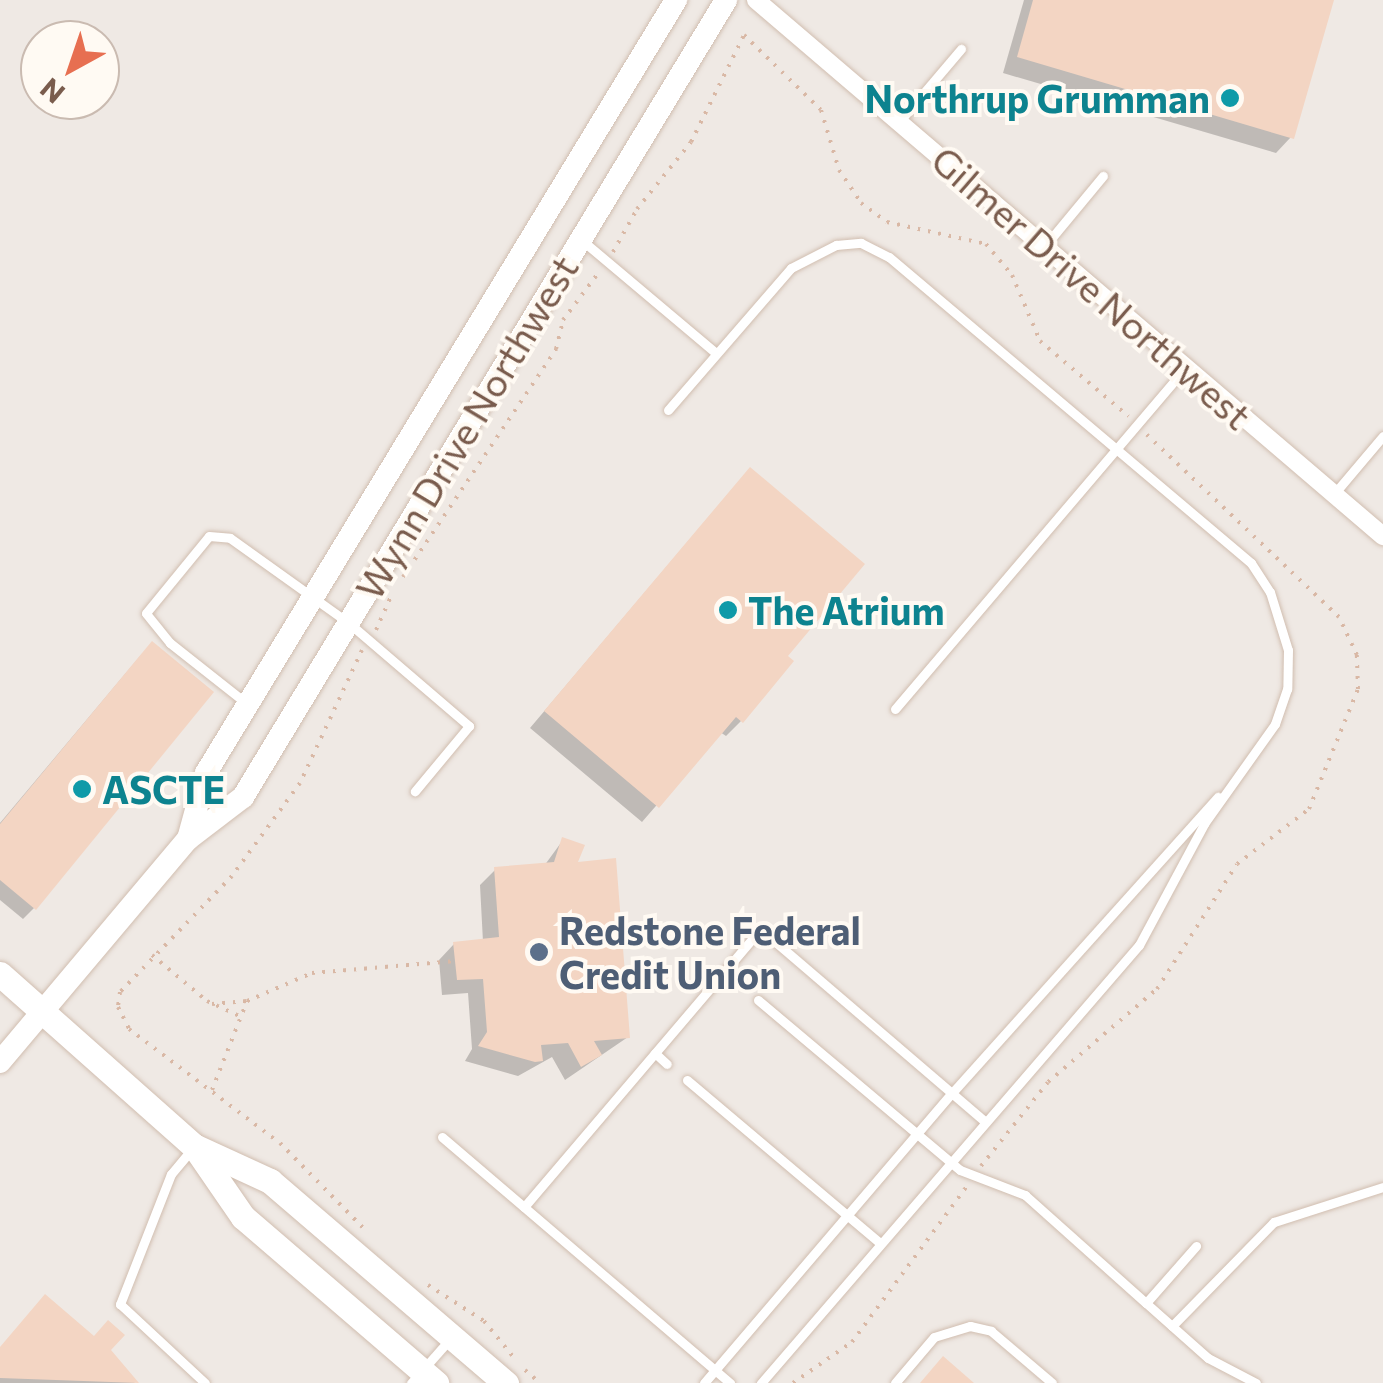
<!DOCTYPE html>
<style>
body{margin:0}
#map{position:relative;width:1383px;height:1383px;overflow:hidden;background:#fdf6ec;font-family:Commissioner,sans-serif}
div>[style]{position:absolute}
.industrial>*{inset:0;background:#efe9e4}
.shadow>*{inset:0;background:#0003}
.building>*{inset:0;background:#f3d5c3}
.path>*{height:4px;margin-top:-2px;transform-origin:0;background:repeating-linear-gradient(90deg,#d9b8a5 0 2.5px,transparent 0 10.5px)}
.roads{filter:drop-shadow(0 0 2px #d1beb0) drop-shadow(0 0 2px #d1beb0)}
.service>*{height:9px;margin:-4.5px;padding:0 4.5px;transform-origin:4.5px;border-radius:4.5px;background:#fff}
.minor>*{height:18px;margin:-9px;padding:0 9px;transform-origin:9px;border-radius:9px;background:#fff}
.tertiary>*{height:22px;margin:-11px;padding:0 11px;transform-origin:11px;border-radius:11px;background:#fff}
.secondary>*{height:25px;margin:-12.5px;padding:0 12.5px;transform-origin:12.5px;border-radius:12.5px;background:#fff}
.dots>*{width:28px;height:28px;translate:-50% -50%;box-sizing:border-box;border:5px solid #fffaf3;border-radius:50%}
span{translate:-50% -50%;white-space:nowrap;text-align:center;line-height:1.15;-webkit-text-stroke:8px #fffaf3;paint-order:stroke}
.culture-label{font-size:38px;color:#0d838f;font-weight:700}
.right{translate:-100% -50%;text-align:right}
.left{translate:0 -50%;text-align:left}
.street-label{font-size:38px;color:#7a5c4d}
.service-label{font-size:38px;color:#4e5e75;font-weight:700}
.north{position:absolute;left:20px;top:20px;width:100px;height:100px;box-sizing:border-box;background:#fffaf3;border:2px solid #cabbb1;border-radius:50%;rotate:220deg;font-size:28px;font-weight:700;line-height:40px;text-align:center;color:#7a5c4d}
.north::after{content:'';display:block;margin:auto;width:35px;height:45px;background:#e76f51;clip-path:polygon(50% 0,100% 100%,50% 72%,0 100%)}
</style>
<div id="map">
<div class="industrial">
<i style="clip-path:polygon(evenodd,0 0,1383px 0,1383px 1383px,0 1383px,0 0,40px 40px,100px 40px,100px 100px,40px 100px,40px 40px)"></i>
</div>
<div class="shadow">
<i style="clip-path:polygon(1024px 0,1331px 0,1291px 137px,1276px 153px,1003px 73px)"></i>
<i style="clip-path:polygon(735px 486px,784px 656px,741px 721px,726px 736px,720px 732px,642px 822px,530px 728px)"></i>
<i style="clip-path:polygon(141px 655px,34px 908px,23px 919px,0 900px,0 823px)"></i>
<i style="clip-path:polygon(563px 840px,628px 1037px,565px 1080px,552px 1057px,518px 1076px,465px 1061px,472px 1049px,468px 993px,442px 995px,439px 960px,454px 944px,483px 942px,480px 885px,495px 870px,544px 866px)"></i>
<i style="clip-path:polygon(0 1348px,107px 1351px,135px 1383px,0 1383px)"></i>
</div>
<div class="building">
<i style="clip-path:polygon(1033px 0,1334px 0,1294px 139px,1017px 57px)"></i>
<i style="clip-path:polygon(750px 467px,865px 564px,788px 656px,794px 661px,743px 723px,736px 717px,659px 808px,544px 711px)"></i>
<i style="clip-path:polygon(152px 641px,214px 692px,36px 910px,0 880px,0 824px)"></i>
<i style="clip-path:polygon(562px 837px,585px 845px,578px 862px,616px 858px,630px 1038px,594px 1041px,602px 1055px,581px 1067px,568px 1043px,541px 1045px,543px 1061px,535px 1062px,478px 1046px,487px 1032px,483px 979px,457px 980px,453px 942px,499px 937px,494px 867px,554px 862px)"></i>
<i style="clip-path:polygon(45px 1294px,94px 1336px,108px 1320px,125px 1335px,111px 1350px,139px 1383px,0 1378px,0 1347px)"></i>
<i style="clip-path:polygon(943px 1356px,974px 1383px,920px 1383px)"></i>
</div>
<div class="path">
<i style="left:613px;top:252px;width:49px;rotate:-60.8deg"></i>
<i style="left:637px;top:209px;width:86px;rotate:-51.1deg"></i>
<i style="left:691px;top:142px;width:119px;rotate:-63.6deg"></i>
<i style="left:744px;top:35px;width:107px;rotate:44.2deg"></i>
<i style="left:821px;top:110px;width:63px;rotate:73.3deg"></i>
<i style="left:839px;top:170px;width:40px;rotate:56deg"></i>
<i style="left:861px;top:203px;width:32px;rotate:36deg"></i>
<i style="left:887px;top:222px;width:101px;rotate:12.5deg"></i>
<i style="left:986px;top:244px;width:40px;rotate:50deg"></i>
<i style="left:1012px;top:275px;width:72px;rotate:67deg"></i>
<i style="left:1040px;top:341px;width:116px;rotate:40.4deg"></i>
<i style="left:403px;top:577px;width:275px;rotate:-56.1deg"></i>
<i style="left:556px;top:349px;width:30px;rotate:-76deg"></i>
<i style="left:563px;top:320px;width:60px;rotate:-53.1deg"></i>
<i style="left:376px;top:630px;width:35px;rotate:-66deg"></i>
<i style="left:362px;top:650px;width:147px;rotate:115deg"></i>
<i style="left:300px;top:783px;width:115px;rotate:126.2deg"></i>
<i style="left:232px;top:876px;width:161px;rotate:134deg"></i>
<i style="left:120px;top:992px;width:15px;rotate:98deg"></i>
<i style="left:118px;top:1007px;width:25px;rotate:63deg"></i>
<i style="left:129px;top:1029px;width:189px;rotate:37.1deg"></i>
<i style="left:280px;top:1143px;width:126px;rotate:45.6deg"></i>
<i style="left:152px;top:955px;width:72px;rotate:39.9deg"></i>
<i style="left:207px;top:1001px;width:35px;rotate:25deg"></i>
<i style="left:212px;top:1004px;width:35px;rotate:-5deg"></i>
<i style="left:247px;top:1001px;width:71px;rotate:-23.3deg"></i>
<i style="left:312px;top:973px;width:144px;rotate:-4.8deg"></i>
<i style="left:212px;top:1090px;width:96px;rotate:-68.5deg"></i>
<i style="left:981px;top:1166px;width:107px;rotate:-51.4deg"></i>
<i style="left:1048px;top:1082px;width:143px;rotate:-40.5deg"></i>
<i style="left:1157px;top:989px;width:148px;rotate:-57.4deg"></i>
<i style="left:1237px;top:864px;width:91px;rotate:-37.4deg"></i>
<i style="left:1309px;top:809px;width:130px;rotate:-67.8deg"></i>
<i style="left:1358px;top:689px;width:34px;rotate:-92deg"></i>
<i style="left:1357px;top:655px;width:42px;rotate:-115.3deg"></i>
<i style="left:1339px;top:617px;width:267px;rotate:-136.5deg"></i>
<i style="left:428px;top:1285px;width:67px;rotate:32.7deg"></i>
<i style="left:484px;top:1321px;width:49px;rotate:50.8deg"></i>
<i style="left:525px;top:1370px;width:20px;rotate:41deg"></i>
<i style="left:793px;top:1383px;width:72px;rotate:-34.8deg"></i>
<i style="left:852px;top:1342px;width:194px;rotate:-53.6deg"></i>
</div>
<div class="roads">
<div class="service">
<i style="left:899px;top:122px;width:96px;rotate:-49.7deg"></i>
<i style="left:584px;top:242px;width:172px;rotate:40.1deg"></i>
<i style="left:1045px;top:246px;width:91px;rotate:-50.4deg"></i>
<i style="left:668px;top:410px;width:188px;rotate:-49.1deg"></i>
<i style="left:791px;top:268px;width:51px;rotate:-27.1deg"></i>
<i style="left:836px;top:245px;width:25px;rotate:-5deg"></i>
<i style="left:861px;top:243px;width:31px;rotate:27deg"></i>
<i style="left:889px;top:257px;width:474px;rotate:40.2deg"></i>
<i style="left:1251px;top:563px;width:35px;rotate:57deg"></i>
<i style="left:1270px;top:592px;width:61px;rotate:72.8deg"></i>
<i style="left:1288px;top:650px;width:39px;rotate:91deg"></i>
<i style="left:1287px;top:689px;width:37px;rotate:109deg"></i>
<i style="left:1275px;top:724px;width:123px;rotate:125.4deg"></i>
<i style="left:1204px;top:824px;width:137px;rotate:118.2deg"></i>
<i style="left:1139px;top:945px;width:579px;rotate:130.79deg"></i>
<i style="left:1334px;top:494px;width:76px;rotate:-49.8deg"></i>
<i style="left:246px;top:703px;width:97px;rotate:-141.7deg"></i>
<i style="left:170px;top:643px;width:38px;rotate:-129deg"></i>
<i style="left:146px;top:613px;width:99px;rotate:-50.7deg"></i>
<i style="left:209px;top:536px;width:21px;rotate:5deg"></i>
<i style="left:230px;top:538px;width:148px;rotate:35.6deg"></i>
<i style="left:350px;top:624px;width:157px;rotate:40.6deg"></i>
<i style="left:469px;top:726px;width:85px;rotate:129.7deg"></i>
<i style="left:895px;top:709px;width:449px;rotate:-49.6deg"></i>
<i style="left:758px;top:1000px;width:264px;rotate:40.1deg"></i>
<i style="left:960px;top:1170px;width:70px;rotate:21deg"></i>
<i style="left:1025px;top:1195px;width:162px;rotate:41.8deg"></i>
<i style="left:1146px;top:1303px;width:76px;rotate:-48.7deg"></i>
<i style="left:655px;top:1053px;width:16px;rotate:43deg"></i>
<i style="left:687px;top:1080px;width:253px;rotate:40.2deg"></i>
<i style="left:442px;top:1137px;width:379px;rotate:40.5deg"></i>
<i style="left:192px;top:1149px;width:33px;rotate:130deg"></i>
<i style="left:171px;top:1174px;width:140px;rotate:111.4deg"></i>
<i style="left:120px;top:1304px;width:116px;rotate:42.9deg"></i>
<i style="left:524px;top:1207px;width:355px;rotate:-49.6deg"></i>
<i style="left:754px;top:937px;width:18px;rotate:6deg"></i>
<i style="left:772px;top:939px;width:279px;rotate:40.6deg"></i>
<i style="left:1146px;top:1303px;width:83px;rotate:41.6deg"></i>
<i style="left:1208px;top:1358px;width:54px;rotate:27.5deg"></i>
<i style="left:1172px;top:1326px;width:146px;rotate:-45.6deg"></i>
<i style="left:1274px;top:1222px;width:114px;rotate:-17.8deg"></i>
<i style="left:411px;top:1383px;width:57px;rotate:-48.5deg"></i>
<i style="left:704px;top:1383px;width:382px;rotate:-49.5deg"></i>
<i style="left:952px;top:1093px;width:398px;rotate:-48.1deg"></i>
<i style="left:895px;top:1383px;width:60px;rotate:-49.7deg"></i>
<i style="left:934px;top:1337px;width:38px;rotate:-17deg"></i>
<i style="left:970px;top:1326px;width:22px;rotate:13deg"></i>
<i style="left:991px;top:1331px;width:80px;rotate:40.4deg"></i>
</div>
<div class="minor">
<i style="left:756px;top:0;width:825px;rotate:40.53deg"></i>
</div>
<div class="tertiary">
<i style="left:188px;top:839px;width:68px;rotate:-74.7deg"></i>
<i style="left:206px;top:773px;width:905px;rotate:-58.7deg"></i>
<i style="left:0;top:1062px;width:292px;rotate:-49.9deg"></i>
<i style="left:188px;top:839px;width:69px;rotate:-37.4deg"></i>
<i style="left:243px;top:797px;width:932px;rotate:-58.78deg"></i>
</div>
<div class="secondary">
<i style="left:0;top:974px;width:259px;rotate:41.6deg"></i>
<i style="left:194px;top:1146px;width:86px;rotate:55.4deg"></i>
<i style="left:243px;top:1217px;width:255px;rotate:40.7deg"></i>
<i style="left:194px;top:1146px;width:84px;rotate:24.7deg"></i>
<i style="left:270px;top:1181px;width:311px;rotate:40.6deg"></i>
</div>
</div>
<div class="dots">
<i style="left:1230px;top:98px;background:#0f9aa8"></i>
<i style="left:728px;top:610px;background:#0f9aa8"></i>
<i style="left:82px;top:789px;background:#0f9aa8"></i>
<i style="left:539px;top:952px;background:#5c6f8a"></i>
</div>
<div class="culture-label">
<span class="right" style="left:1210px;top:98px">Northrup Grumman</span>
<span class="left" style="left:748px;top:610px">The Atrium</span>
<span class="left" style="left:102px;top:789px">ASCTE</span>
</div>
<div class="street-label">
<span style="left:1092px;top:287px;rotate:41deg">Gilmer Drive Northwest</span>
<span style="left:466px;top:427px;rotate:-59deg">Wynn Drive Northwest</span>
</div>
<div class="service-label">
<span class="left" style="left:559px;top:952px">Redstone Federal<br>Credit Union</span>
</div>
<div class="north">N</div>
</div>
